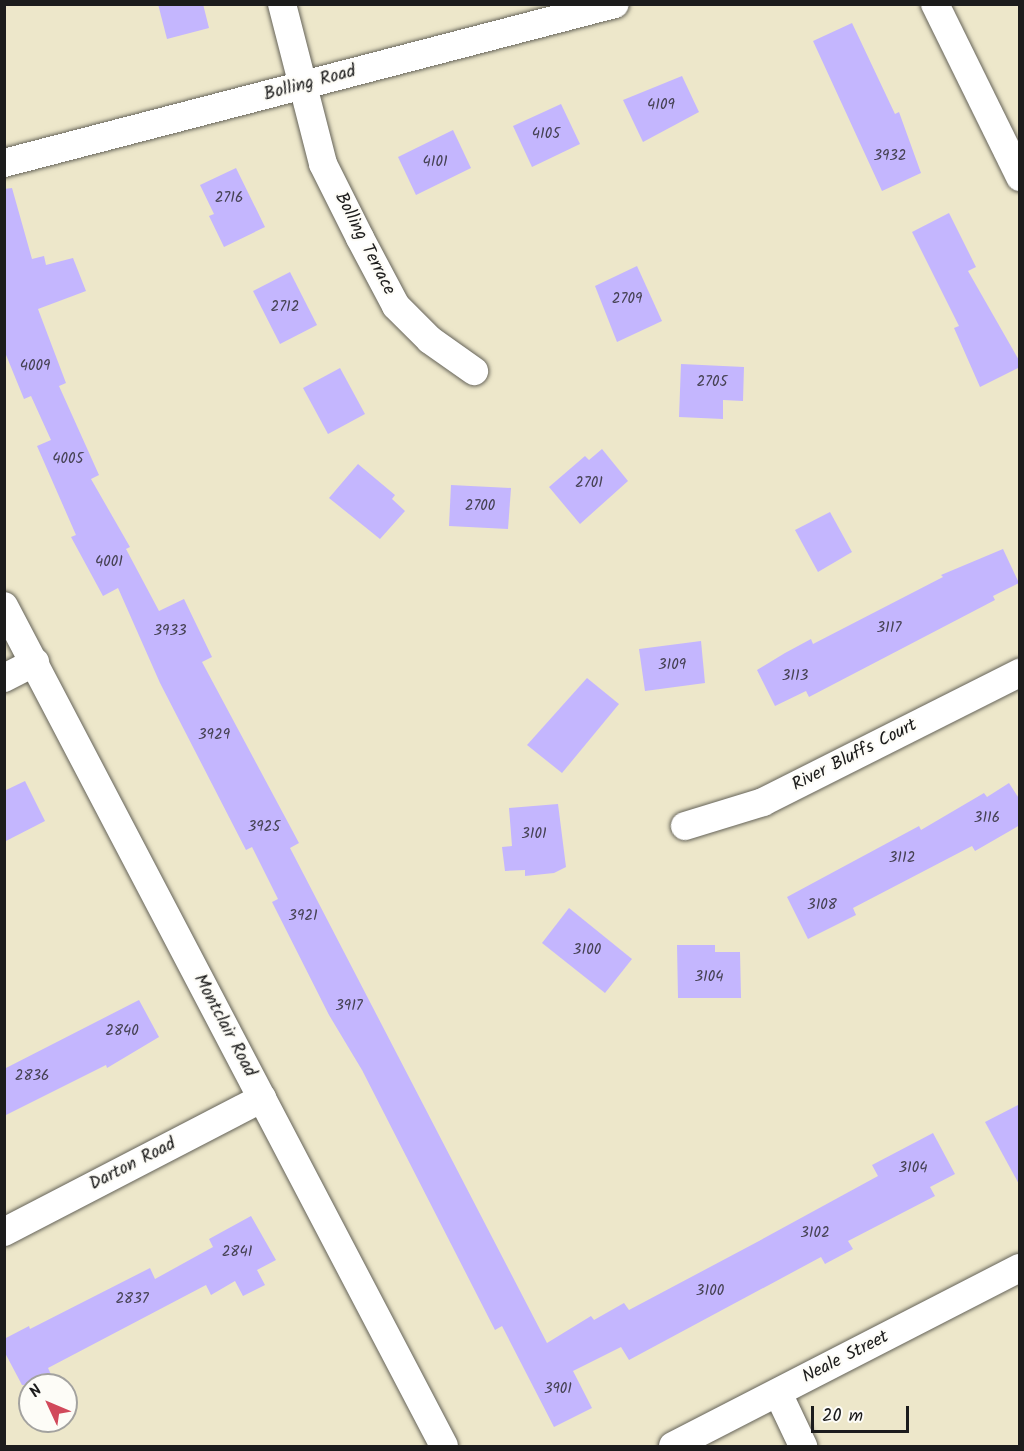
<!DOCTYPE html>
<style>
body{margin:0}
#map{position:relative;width:1024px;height:1451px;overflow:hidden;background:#ede7ca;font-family:Kalam,sans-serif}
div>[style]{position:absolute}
.building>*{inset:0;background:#c4b6fe}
.roads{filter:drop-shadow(0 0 2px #656359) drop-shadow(0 0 2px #656359)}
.minor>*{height:28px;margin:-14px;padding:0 14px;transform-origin:14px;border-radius:14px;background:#fff}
span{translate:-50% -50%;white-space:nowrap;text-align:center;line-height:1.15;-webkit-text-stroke:4.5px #fdfcf7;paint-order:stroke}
.number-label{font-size:15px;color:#464254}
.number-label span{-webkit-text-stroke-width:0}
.street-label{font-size:18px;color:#1c1c1c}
.frame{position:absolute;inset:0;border:6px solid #1c1c1c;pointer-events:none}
.north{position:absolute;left:18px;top:1373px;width:60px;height:60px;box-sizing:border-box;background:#fdfcf7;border:2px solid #a3a29f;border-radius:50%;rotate:314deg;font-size:16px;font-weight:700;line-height:24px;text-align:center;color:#1c1c1c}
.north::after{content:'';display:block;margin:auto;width:21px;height:27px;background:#d1495b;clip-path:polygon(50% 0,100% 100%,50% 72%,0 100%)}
.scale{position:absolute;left:811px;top:1406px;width:98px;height:27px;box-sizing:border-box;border:3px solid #1c1c1c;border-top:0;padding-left:8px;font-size:18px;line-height:21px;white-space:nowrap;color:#1c1c1c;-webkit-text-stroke:4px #fdfcf7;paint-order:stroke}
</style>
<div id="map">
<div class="building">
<i style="clip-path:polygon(158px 4px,203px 4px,209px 28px,167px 39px)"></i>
<i style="clip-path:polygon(852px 23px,895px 114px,899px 112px,921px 173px,882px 191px,813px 41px)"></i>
<i style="clip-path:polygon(682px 76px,699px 112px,643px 142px,623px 100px)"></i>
<i style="clip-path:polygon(561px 104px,580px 144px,532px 167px,513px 126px)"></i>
<i style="clip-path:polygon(453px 130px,471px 168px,416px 195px,398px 157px)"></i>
<i style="clip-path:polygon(236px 168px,265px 227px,224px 247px,209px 216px,214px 214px,200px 185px)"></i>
<i style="clip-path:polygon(12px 188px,32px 259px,44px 256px,46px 265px,73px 258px,86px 291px,38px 309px,66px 383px,59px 386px,99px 475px,91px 479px,130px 547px,126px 549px,159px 611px,184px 599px,212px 657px,202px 662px,299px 843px,290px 848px,547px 1343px,591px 1316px,594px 1320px,624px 1303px,629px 1310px,759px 1241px,878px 1176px,872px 1165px,933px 1133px,955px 1174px,930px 1187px,935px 1196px,848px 1241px,853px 1249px,825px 1264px,821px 1257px,629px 1360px,621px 1347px,573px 1371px,592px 1408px,554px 1427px,502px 1326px,495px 1330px,362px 1070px,329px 1015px,272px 902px,278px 899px,252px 847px,246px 850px,160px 683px,118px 588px,103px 596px,71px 537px,76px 535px,37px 446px,51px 440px,31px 396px,24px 399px,4px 350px,4px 189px)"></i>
<i style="clip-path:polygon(949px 213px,976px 267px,968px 271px,1020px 362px,1020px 367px,980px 387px,954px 328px,959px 326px,912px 232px)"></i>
<i style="clip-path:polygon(637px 266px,662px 321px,617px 342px,595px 286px)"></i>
<i style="clip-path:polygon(290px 272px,317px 325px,280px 344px,253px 291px)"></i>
<i style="clip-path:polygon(681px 364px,744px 367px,743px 401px,723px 400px,723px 419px,679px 417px)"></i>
<i style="clip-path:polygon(340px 368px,365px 414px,328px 434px,303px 388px)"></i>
<i style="clip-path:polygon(602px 449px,628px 481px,580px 524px,549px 487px,585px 456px,589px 460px)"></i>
<i style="clip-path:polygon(358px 464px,395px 495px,392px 499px,405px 511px,380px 539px,329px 498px)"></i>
<i style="clip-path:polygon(451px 485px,511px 488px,508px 529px,449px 526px)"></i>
<i style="clip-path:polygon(830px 512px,852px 552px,818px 572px,795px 530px)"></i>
<i style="clip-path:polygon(1003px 549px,1019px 583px,993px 596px,995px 600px,809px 697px,806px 691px,775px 706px,757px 670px,785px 653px,811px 639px,813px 644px,943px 577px,941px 575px)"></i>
<i style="clip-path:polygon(701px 641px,705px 683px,645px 691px,639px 649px)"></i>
<i style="clip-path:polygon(587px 678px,619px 704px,562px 773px,527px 745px)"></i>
<i style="clip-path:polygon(25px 781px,45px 821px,4px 842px,4px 791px)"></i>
<i style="clip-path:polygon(1009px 783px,1020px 800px,1020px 825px,975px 851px,972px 846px,853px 908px,856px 915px,808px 939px,787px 897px,919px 826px,921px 830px,984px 793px,987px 797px)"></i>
<i style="clip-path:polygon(558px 804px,566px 867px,554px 873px,525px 876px,525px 870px,505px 871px,502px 847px,512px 846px,509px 808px)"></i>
<i style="clip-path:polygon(569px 908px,632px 959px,605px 993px,542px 943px)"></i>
<i style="clip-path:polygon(677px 945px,715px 945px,715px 952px,740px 952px,741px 998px,678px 998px)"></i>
<i style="clip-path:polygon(139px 1000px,159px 1037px,107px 1068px,106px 1065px,4px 1116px,4px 1069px)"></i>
<i style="clip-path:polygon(1020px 1104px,1020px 1186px,985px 1122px)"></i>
<i style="clip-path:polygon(251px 1216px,276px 1260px,257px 1270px,265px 1285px,243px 1296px,235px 1281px,211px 1295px,206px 1285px,48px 1368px,56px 1385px,22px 1385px,4px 1351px,4px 1339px,29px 1326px,30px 1329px,150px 1268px,155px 1279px,213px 1247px,209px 1239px)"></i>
</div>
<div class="roads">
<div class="minor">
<i style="left:282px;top:4px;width:165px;rotate:75.6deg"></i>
<i style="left:323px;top:164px;width:83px;rotate:63.4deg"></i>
<i style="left:360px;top:238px;width:77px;rotate:62.1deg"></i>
<i style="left:396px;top:306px;width:48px;rotate:45deg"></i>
<i style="left:430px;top:340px;width:54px;rotate:35.2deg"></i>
<i style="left:935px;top:4px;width:193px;rotate:63.8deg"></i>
<i style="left:4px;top:163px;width:631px;rotate:-14.59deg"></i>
<i style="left:4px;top:606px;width:948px;rotate:62.35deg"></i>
<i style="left:4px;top:678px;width:35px;rotate:-27deg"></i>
<i style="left:685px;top:826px;width:82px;rotate:-17.1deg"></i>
<i style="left:763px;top:802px;width:288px;rotate:-26.7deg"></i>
<i style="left:4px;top:1232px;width:291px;rotate:-27.4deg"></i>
<i style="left:778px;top:1393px;width:59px;rotate:64.7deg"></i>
<i style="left:673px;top:1446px;width:390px;rotate:-27.2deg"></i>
</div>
</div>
<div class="number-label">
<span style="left:661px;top:106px">4109</span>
<span style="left:546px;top:135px">4105</span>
<span style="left:890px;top:157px">3932</span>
<span style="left:435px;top:163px">4101</span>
<span style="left:229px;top:199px">2716</span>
<span style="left:627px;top:300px">2709</span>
<span style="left:285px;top:308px">2712</span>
<span style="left:35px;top:367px">4009</span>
<span style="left:712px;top:383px">2705</span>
<span style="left:68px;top:460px">4005</span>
<span style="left:589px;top:484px">2701</span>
<span style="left:480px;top:507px">2700</span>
<span style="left:109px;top:563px">4001</span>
<span style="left:889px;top:629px">3117</span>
<span style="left:170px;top:632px">3933</span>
<span style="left:672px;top:666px">3109</span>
<span style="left:795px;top:677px">3113</span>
<span style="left:214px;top:736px">3929</span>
<span style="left:987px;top:819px">3116</span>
<span style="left:264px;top:828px">3925</span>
<span style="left:534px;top:835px">3101</span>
<span style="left:902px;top:859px">3112</span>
<span style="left:822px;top:906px">3108</span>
<span style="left:303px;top:917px">3921</span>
<span style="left:587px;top:951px">3100</span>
<span style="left:709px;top:978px">3104</span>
<span style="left:349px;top:1007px">3917</span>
<span style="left:122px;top:1032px">2840</span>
<span style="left:32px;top:1077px">2836</span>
<span style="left:913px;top:1169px">3104</span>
<span style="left:815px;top:1234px">3102</span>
<span style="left:237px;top:1253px">2841</span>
<span style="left:710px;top:1292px">3100</span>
<span style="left:132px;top:1300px">2837</span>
<span style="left:558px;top:1390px">3901</span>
</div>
<div class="street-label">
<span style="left:310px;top:84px;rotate:-15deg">Bolling Road</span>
<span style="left:364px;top:244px;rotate:63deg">Bolling Terrace</span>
<span style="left:855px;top:756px;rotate:-27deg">River Bluffs Court</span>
<span style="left:224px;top:1026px;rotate:62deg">Montclair Road</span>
<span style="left:133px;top:1165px;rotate:-27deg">Darton Road</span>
<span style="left:846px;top:1358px;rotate:-27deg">Neale Street</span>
</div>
<div class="frame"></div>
<div class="north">N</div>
<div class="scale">20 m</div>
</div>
